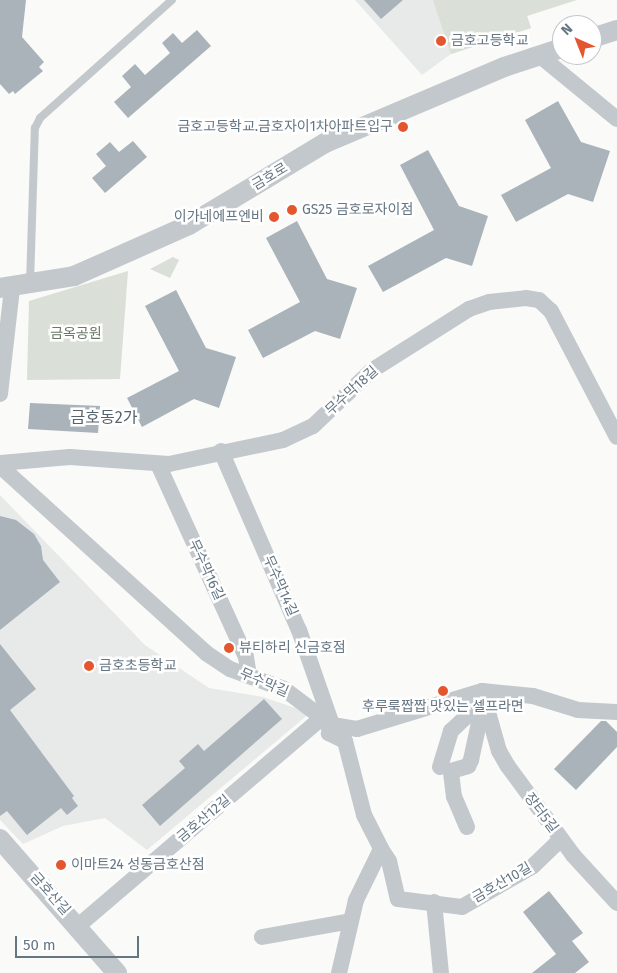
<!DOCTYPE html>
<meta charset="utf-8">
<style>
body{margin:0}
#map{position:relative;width:617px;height:973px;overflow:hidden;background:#fafaf8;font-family:"Fira Sans","Noto Sans KR",sans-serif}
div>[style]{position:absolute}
.built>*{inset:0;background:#e8e9e9}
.green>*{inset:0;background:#dadfd7}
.building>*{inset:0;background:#aab3b9}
.service>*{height:8px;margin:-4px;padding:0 4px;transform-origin:4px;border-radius:4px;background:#c3c8cc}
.minor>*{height:16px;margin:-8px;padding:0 8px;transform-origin:8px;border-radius:8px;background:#c3c8cc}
.tertiary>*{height:20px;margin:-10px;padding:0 10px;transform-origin:10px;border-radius:10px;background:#c3c8cc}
.dots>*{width:14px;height:14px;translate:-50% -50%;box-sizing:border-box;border:2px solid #fff;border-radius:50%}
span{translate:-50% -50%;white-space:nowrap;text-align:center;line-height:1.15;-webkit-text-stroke:5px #fff;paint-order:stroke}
.poi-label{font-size:14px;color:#657683}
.left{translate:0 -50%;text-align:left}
.right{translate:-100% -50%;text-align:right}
.street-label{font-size:14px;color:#657683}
.park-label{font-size:14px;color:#687a64}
.quarter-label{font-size:16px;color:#57646e}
.north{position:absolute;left:552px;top:15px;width:50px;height:50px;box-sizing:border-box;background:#fff;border:1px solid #c1c8cd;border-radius:50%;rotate:316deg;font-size:14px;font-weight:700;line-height:20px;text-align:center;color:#657683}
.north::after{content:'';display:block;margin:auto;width:18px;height:22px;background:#e4572e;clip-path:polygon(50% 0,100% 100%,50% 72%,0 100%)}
.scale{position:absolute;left:15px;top:936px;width:124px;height:22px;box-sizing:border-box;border:2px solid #657683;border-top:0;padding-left:6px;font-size:15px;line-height:18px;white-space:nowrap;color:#657683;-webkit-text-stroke:4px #fff;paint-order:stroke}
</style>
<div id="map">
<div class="built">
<i style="clip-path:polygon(355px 0,577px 0,527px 16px,531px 28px,451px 54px,422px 75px)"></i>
<i style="clip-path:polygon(0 495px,145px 645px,209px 688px,263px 697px,310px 713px,147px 850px,105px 818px,63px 826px,23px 844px,0 820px)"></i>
</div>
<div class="green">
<i style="clip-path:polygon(433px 0,576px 0,527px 16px,531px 28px,451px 54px)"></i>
<i style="clip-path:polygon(173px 257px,179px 260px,170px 278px,150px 269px)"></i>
<i style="clip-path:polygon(128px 271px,120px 379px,27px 380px,29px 301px)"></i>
</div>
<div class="building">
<i style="clip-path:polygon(0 0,26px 0,22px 37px,44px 62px,39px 67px,43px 71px,15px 94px,13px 91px,9px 94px,0 84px)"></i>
<i style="clip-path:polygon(364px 0,403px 0,381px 19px)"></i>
<i style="clip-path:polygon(197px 30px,211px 46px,128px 118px,114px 102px,131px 87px,122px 76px,135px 64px,145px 75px,170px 53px,162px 43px,173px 33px,182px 43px)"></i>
<i style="clip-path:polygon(558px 101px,581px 142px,610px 151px,593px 202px,568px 194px,516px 222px,501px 195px,551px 168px,525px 120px)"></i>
<i style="clip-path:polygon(133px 141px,147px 157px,105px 193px,92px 178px,106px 166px,96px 154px,110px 142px,119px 152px)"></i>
<i style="clip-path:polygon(428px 150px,459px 206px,488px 216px,472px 266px,446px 258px,383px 292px,368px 266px,434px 230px,400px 165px)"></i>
<i style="clip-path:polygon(297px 221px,327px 279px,357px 288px,340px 339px,315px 331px,263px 358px,248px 330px,300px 302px,266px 238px)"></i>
<i style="clip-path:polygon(176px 290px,206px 348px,236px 357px,219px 408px,194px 399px,142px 427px,127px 398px,179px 371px,145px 306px)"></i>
<i style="clip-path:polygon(30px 403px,100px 406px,98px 433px,28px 429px)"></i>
<i style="clip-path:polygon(0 516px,16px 520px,34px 534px,41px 546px,43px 560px,60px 582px,0 630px)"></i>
<i style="clip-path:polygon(0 644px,36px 689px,10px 710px,74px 796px,72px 798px,78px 806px,67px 815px,61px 808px,27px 835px,7px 811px,0 816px)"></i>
<i style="clip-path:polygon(264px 699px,282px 719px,160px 826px,142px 805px,185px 768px,179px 761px,198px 744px,204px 751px)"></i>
<i style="clip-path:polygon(601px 721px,606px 721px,617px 732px,617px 747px,576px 790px,554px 769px)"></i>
<i style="clip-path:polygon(549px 891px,583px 933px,572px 941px,589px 962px,575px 973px,532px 973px,556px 954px,523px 912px)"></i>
</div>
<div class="service">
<i style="left:30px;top:283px;width:155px;rotate:-88.2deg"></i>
<i style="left:35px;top:128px;width:11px;rotate:-63deg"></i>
<i style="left:40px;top:118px;width:177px;rotate:-41.8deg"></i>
</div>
<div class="minor">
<i style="left:539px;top:55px;width:101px;rotate:39.4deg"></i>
<i style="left:0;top:394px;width:107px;rotate:-83.5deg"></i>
<i style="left:221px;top:451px;width:195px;rotate:66.5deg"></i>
<i style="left:299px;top:630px;width:101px;rotate:70.8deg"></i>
<i style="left:0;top:463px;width:70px;rotate:-4.9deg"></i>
<i style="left:70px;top:457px;width:99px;rotate:4deg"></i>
<i style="left:169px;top:464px;width:116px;rotate:-11.9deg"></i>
<i style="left:283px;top:440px;width:33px;rotate:-25deg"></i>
<i style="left:313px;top:426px;width:80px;rotate:-43.5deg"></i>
<i style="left:371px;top:371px;width:116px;rotate:-32.3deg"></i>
<i style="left:469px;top:309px;width:21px;rotate:-19deg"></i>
<i style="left:489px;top:302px;width:37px;rotate:-6deg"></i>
<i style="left:526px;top:298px;width:13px;rotate:9deg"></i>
<i style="left:539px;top:300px;width:16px;rotate:43deg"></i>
<i style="left:551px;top:311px;width:142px;rotate:62.4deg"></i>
<i style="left:158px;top:464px;width:212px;rotate:65.5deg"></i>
<i style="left:246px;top:657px;width:19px;rotate:81deg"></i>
<i style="left:0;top:466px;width:278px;rotate:42.2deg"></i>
<i style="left:206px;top:653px;width:29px;rotate:34deg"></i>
<i style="left:230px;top:669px;width:58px;rotate:20.3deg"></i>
<i style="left:284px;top:689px;width:60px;rotate:36.9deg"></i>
<i style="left:332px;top:725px;width:25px;rotate:9deg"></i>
<i style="left:357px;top:729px;width:131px;rotate:-16.9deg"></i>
<i style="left:482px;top:691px;width:51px;rotate:5.6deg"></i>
<i style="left:533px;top:696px;width:47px;rotate:17.3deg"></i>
<i style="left:578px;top:710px;width:39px;rotate:3deg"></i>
<i style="left:482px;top:691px;width:62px;rotate:74.2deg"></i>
<i style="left:499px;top:751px;width:16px;rotate:60deg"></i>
<i style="left:507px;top:765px;width:112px;rotate:53.7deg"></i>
<i style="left:573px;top:855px;width:65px;rotate:47.5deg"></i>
<i style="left:332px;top:725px;width:9px;rotate:111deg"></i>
<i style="left:329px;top:733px;width:18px;rotate:27deg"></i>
<i style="left:345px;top:741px;width:76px;rotate:75.6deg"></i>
<i style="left:364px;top:815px;width:38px;rotate:63deg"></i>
<i style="left:381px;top:849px;width:57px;rotate:116.1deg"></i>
<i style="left:356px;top:900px;width:75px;rotate:103.1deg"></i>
<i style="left:440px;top:767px;width:38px;rotate:-73deg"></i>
<i style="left:451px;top:731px;width:45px;rotate:-43.2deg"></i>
<i style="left:467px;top:827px;width:33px;rotate:-113deg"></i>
<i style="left:454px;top:797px;width:26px;rotate:-97deg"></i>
<i style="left:451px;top:771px;width:18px;rotate:-16deg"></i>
<i style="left:468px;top:766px;width:7px;rotate:-63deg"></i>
<i style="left:471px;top:760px;width:43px;rotate:-77.9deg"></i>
<i style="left:480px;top:718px;width:10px;rotate:-53deg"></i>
<i style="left:381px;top:849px;width:14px;rotate:56deg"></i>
<i style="left:389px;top:861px;width:39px;rotate:77deg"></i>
<i style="left:398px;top:899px;width:64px;rotate:7.1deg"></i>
<i style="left:462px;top:907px;width:82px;rotate:-30deg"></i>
<i style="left:533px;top:866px;width:39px;rotate:-44deg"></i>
<i style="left:434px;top:902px;width:71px;rotate:84.4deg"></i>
<i style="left:78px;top:926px;width:317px;rotate:-40.5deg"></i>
<i style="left:319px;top:720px;width:14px;rotate:21deg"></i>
<i style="left:262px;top:937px;width:90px;rotate:-10.2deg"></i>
</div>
<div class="tertiary">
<i style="left:592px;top:38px;width:26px;rotate:-18deg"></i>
<i style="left:0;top:288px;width:75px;rotate:-9.2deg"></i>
<i style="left:74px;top:276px;width:126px;rotate:-23.9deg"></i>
<i style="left:189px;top:225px;width:159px;rotate:-31.1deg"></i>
<i style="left:325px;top:143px;width:194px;rotate:-23deg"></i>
<i style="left:504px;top:67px;width:61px;rotate:-18.1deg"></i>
<i style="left:0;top:839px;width:178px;rotate:48.9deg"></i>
</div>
<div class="dots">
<i style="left:441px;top:41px;background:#e4572e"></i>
<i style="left:403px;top:127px;background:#e4572e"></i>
<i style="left:292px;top:210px;background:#e4572e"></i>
<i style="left:274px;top:217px;background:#e4572e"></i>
<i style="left:229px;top:648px;background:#e4572e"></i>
<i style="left:89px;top:666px;background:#e4572e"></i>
<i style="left:443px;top:691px;background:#e4572e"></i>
<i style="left:61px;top:865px;background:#e4572e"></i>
</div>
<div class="poi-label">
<span class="left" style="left:451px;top:41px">금호고등학교</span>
<span class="right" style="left:393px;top:127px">금호고등학교.금호자이1차아파트입구</span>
<span class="left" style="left:302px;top:210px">GS25 금호로자이점</span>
<span class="right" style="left:264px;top:217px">이가네에프엔비</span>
<span class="left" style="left:239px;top:648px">뷰티하리 신금호점</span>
<span class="left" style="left:99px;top:666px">금호초등학교</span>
<span style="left:443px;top:707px">후루룩짭짭 맛있는 셀프라면</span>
<span class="left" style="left:71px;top:865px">이마트24 성동금호산점</span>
</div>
<div class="street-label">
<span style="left:270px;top:177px;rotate:-31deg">금호로</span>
<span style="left:352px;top:391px;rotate:-42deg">무수막18길</span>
<span style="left:206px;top:570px;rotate:65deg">무수막16길</span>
<span style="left:280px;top:586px;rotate:66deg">무수막14길</span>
<span style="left:264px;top:683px;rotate:23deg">무수막길</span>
<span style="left:541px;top:813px;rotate:53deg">장터5길</span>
<span style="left:204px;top:819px;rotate:-40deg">금호산12길</span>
<span style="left:502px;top:883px;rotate:-30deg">금호산10길</span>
<span style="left:50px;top:894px;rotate:48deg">금호산길</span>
</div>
<div class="park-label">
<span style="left:76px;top:334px">금옥공원</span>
</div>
<div class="quarter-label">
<span style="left:104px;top:418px">금호동2가</span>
</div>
<div class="north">N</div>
<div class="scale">50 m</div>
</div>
